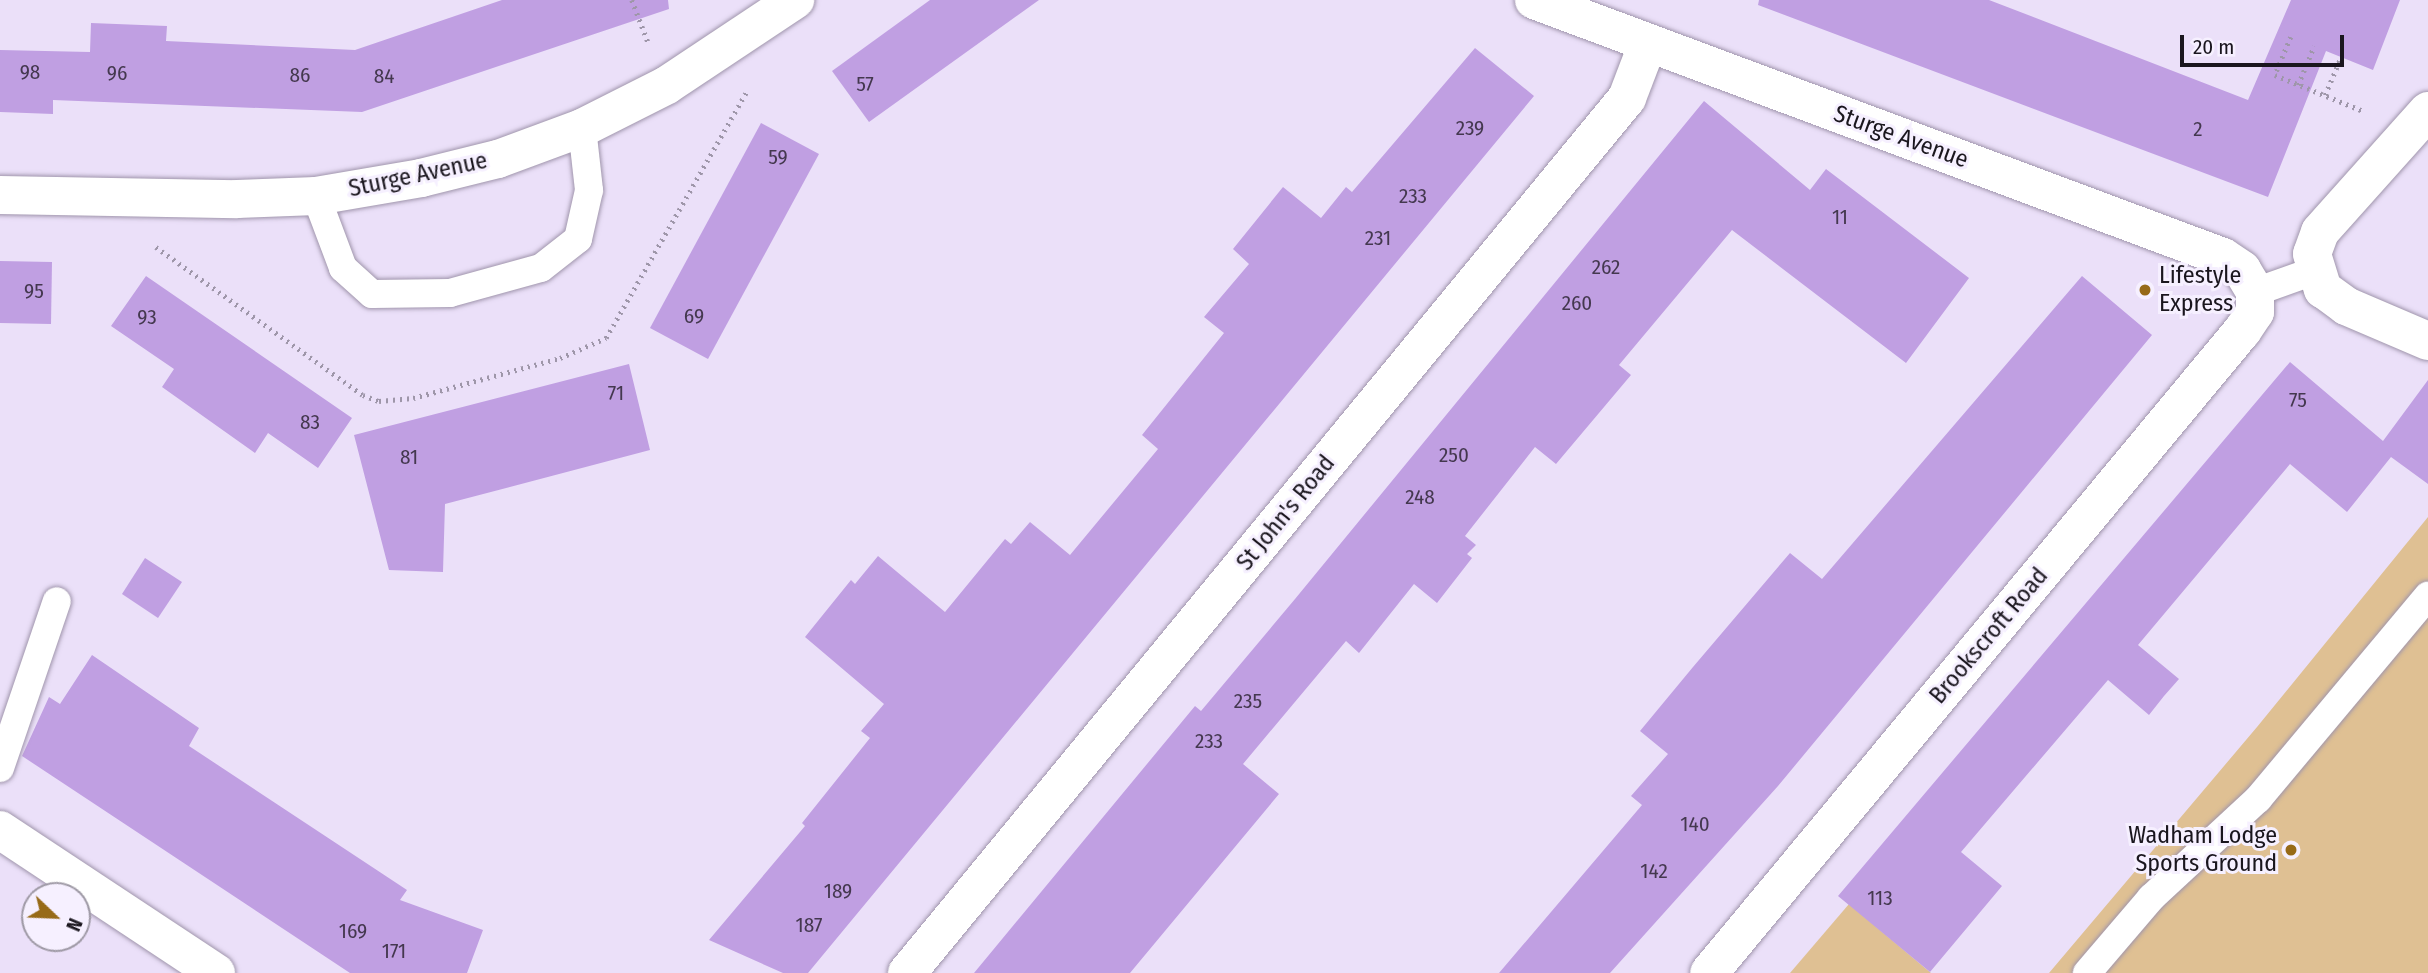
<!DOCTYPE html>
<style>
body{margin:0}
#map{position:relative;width:2428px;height:973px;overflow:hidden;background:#ebe0f9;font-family:"Fira Sans Condensed",sans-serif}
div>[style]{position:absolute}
.green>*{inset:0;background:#dfc093}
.building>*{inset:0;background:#c09fe2}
.path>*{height:4.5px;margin-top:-2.25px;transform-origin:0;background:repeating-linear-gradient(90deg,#9e96a9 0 2px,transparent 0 7px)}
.roads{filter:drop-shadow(0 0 2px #a095ac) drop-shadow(0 0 2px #a095ac)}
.lane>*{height:28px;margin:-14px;padding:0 14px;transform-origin:14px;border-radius:14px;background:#fff}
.street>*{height:38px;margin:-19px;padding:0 19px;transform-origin:19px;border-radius:19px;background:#fff}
.dots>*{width:19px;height:19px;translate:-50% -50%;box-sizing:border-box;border:4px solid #f6f0ff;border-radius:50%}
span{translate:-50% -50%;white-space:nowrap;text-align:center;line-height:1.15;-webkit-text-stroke:6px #f6f0ff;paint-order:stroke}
.number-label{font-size:21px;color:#44384f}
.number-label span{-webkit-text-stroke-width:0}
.street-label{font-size:24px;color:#1a161e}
.poi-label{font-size:24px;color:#1a161e}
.left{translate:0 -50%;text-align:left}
.right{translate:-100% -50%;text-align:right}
.north{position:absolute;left:21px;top:882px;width:70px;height:70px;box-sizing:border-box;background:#f6f0ff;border:2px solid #9e99a5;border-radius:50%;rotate:113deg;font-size:19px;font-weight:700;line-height:28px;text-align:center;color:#1a161e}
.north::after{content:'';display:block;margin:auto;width:24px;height:32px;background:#976a18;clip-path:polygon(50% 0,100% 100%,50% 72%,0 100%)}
.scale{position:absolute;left:2180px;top:35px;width:164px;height:32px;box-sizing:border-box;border:4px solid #1a161e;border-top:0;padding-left:9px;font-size:21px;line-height:24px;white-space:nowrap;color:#1a161e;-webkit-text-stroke:5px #f6f0ff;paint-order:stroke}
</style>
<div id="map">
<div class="green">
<i style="clip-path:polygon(2428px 517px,2428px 973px,2049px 973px,2257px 727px)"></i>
<i style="clip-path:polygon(1849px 904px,1931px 973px,1790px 973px)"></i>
</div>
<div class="building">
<i style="clip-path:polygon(502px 0,668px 0,669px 9px,362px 112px,53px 100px,53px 114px,0 112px,0 50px,90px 52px,91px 23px,167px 26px,166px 41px,355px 50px)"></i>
<i style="clip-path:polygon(930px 0,1039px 0,869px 122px,832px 71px)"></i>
<i style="clip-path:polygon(1759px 0,1989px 0,2248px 100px,2291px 0,2400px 0,2373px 70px,2326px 51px,2268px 197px,1758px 5px)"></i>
<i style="clip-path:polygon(1475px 48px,1534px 96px,808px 973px,783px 973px,709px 940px,805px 826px,802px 823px,870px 738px,861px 731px,884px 704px,805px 637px,851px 580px,855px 584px,878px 556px,945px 612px,1005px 539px,1011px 544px,1030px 522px,1070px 555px,1158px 449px,1142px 435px,1224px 333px,1204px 317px,1249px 264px,1233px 249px,1283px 187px,1321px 218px,1346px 187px,1352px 192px)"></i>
<i style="clip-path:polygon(1704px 101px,1810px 190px,1826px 169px,1969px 278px,1906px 363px,1732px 230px,1619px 365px,1631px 375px,1556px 464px,1535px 447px,1465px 536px,1476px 545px,1467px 554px,1472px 558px,1437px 603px,1414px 584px,1359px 653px,1346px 641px,1243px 764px,1279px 794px,1130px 973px,974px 973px,1195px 706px,1201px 711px,1295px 599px)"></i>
<i style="clip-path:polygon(761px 123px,819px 154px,708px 359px,650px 328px)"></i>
<i style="clip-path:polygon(0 261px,52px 262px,51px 324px,0 323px)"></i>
<i style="clip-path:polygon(146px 276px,352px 418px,318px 468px,268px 433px,255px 453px,162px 387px,174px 369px,111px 326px)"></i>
<i style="clip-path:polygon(2082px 276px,2152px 335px,1778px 786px,1610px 973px,1499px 973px,1642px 805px,1631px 796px,1668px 754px,1640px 731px,1693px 667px,1790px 553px,1822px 579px)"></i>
<i style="clip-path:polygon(2290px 362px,2383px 441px,2428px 380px,2428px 484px,2391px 457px,2347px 512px,2290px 464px,2138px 645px,2179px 679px,2164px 696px,2149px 715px,2108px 680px,1961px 852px,2002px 886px,1930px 972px,1838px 896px)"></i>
<i style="clip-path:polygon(629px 364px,650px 450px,445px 504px,443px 572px,389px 570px,354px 435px)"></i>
<i style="clip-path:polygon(145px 558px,182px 582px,158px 618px,122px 594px)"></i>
<i style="clip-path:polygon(92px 655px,199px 728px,189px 746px,407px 890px,400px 900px,483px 930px,467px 973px,350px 973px,22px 756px,49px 697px,60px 704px)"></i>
</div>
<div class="path">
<i style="left:632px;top:0;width:45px;rotate:69.1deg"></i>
<i style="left:2291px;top:37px;width:41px;rotate:112.8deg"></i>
<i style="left:2275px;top:75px;width:95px;rotate:22.2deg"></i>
<i style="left:2298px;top:85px;width:42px;rotate:-67.7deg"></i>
<i style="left:2325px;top:95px;width:41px;rotate:-67.2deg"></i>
<i style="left:156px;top:247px;width:254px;rotate:35.6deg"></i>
<i style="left:363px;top:395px;width:17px;rotate:21deg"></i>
<i style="left:379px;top:401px;width:34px;rotate:-5deg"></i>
<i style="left:413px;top:398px;width:152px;rotate:-15.2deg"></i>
<i style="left:560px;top:358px;width:50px;rotate:-23.5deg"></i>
<i style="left:606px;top:338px;width:284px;rotate:-60.3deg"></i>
</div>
<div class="roads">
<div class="lane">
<i style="left:316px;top:196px;width:77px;rotate:69.4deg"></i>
<i style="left:343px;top:268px;width:39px;rotate:42deg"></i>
<i style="left:372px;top:294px;width:78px;rotate:-0.7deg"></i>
<i style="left:450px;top:293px;width:94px;rotate:-15.4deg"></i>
<i style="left:541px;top:268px;width:47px;rotate:-38.1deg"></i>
<i style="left:578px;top:239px;width:50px;rotate:-77.3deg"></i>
<i style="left:589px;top:190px;width:62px;rotate:-96.4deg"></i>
<i style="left:2255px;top:292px;width:63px;rotate:-19.6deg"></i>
<i style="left:0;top:768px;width:176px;rotate:-71.2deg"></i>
<i style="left:2087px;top:973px;width:99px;rotate:-49.5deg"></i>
<i style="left:2151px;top:898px;width:146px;rotate:-42.8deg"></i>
<i style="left:2258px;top:799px;width:265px;rotate:-50.1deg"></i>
</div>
<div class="street">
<i style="left:1534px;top:0;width:735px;rotate:20.46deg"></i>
<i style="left:2223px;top:257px;width:23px;rotate:34deg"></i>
<i style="left:2242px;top:270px;width:26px;rotate:59deg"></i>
<i style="left:2255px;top:292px;width:20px;rotate:90deg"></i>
<i style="left:2255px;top:312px;width:23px;rotate:124deg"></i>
<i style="left:2242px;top:331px;width:834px;rotate:129.7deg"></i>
<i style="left:2428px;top:111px;width:162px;rotate:131.8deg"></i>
<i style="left:2320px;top:232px;width:23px;rotate:110deg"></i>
<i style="left:2312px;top:254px;width:37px;rotate:73deg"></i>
<i style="left:2323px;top:289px;width:29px;rotate:36deg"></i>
<i style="left:2346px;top:306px;width:89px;rotate:23.1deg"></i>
<i style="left:0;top:195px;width:237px;rotate:1deg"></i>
<i style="left:237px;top:199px;width:79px;rotate:-2.2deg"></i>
<i style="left:316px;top:196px;width:107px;rotate:-9.7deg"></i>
<i style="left:421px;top:178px;width:79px;rotate:-13.9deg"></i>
<i style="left:498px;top:159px;width:90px;rotate:-20.3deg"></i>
<i style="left:582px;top:128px;width:95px;rotate:-26.8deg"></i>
<i style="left:667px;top:85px;width:154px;rotate:-33.6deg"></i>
<i style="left:0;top:830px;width:259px;rotate:33.5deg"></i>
<i style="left:907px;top:973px;width:1133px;rotate:-50.55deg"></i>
<i style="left:1627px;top:98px;width:59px;rotate:-69.1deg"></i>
</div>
</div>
<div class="dots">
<i style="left:2145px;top:290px;background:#976a18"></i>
<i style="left:2291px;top:850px;background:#976a18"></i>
</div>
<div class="number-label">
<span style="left:30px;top:72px">98</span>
<span style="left:117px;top:73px">96</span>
<span style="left:300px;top:75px">86</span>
<span style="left:384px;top:76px">84</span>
<span style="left:865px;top:84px">57</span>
<span style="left:1470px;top:128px">239</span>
<span style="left:2198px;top:129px">2</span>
<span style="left:778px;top:157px">59</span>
<span style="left:1413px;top:196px">233</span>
<span style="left:1840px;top:217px">11</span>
<span style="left:1378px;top:238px">231</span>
<span style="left:1606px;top:267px">262</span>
<span style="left:34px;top:291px">95</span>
<span style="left:1577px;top:303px">260</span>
<span style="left:694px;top:316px">69</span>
<span style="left:147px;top:317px">93</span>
<span style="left:616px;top:393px">71</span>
<span style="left:2298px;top:400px">75</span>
<span style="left:310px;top:422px">83</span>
<span style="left:1454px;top:455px">250</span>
<span style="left:409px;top:457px">81</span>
<span style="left:1420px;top:497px">248</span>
<span style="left:1248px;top:701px">235</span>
<span style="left:1209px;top:741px">233</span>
<span style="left:1695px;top:824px">140</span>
<span style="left:1654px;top:871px">142</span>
<span style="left:838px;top:891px">189</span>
<span style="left:1880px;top:898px">113</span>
<span style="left:809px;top:925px">187</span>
<span style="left:353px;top:931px">169</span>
<span style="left:394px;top:951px">171</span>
</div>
<div class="street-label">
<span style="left:1901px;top:137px;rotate:20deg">Sturge Avenue</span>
<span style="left:418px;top:175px;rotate:-12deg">Sturge Avenue</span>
<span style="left:1286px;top:513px;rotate:-51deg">St John's Road</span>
<span style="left:1989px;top:636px;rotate:-50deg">Brookscroft Road</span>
</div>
<div class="poi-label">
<span class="left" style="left:2159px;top:290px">Lifestyle<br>Express</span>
<span class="right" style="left:2277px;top:850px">Wadham Lodge<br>Sports Ground</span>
</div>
<div class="north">N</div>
<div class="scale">20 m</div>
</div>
